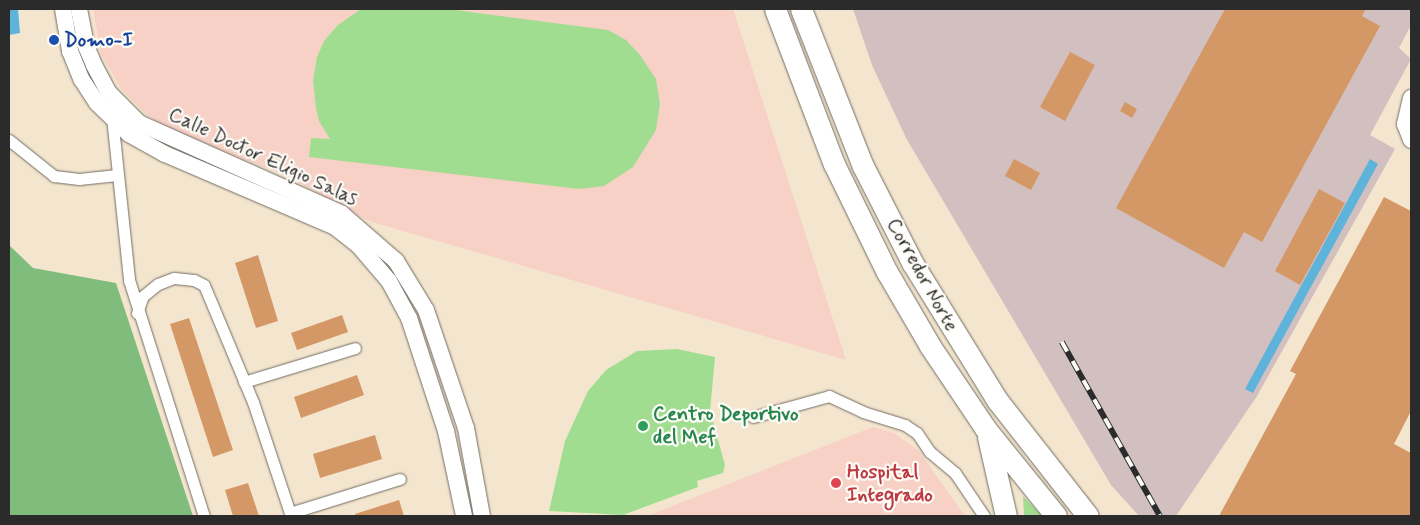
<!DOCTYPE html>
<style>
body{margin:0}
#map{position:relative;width:1420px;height:525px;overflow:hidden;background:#f4e6ce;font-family:Mynerve,sans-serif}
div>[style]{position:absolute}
.built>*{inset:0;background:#f7d1c6}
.industrial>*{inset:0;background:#d2bfbf}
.green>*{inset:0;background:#a1dd91}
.forest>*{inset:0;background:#80bc7b}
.water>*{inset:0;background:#5db3d9}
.building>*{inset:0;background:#d49867}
.roads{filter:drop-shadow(0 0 1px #716c64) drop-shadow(0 0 1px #716c64)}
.street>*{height:11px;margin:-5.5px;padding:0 5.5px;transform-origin:5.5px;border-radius:5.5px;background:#fff}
.secondary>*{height:16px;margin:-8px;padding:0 8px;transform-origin:8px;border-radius:8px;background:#fff}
.highway>*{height:21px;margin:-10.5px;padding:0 10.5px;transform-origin:10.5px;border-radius:10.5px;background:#fff}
.rail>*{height:5.5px;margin-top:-2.75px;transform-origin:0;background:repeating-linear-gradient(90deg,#fdfcf7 0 11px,#2b2b2b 0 22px);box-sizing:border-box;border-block:1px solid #2b2b2b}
.dots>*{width:14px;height:14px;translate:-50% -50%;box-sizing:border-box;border:2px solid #fdfcf7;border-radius:50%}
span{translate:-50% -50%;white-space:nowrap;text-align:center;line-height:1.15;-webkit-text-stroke:4.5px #fdfcf7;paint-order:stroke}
.transit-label{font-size:20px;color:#164399;font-weight:700}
.left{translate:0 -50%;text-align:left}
.street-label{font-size:20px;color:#2b2b2b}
.leisure-label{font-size:20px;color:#27864d;font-weight:700}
.health-label{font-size:20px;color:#be3a42;font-weight:700}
.frame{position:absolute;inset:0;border:10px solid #2b2b2b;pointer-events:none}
</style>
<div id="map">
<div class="built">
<i style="clip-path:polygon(93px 9px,733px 9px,846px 360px,369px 221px,287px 176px,176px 133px,147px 115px,122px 90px,101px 54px)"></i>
<i style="clip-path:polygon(873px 427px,894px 433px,919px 451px,965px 516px,647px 516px)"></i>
</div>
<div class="industrial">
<i style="clip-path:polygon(853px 9px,1411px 9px,1411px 25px,1399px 48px,1411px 59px,1370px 135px,1395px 149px,1257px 396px,1176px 516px,1139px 516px,1111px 485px,906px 138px,872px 65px)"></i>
</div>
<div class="green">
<i style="clip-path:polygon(361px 9px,448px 9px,608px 30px,626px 40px,640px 55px,656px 79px,660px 104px,656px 130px,633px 167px,604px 186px,579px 189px,309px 157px,311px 138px,330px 139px,319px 121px,316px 108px,313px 81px,317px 57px,324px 41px,338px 25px)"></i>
<i style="clip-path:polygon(677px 349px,715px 357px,710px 411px,725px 465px,723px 473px,697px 481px,698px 487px,623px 515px,549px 511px,565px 441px,588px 391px,606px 370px,637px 351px)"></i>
<i style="clip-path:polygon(1023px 496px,1042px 516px,1024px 516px)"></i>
</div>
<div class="forest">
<i style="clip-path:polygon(9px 245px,33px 268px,116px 283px,193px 516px,9px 516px)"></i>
</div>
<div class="water">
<i style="clip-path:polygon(9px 9px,18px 9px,20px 33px,9px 35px)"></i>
<i style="clip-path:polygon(1370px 159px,1378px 164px,1253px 393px,1245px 389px)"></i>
</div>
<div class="building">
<i style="clip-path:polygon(1225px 9px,1366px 9px,1362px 16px,1380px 26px,1262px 242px,1244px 232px,1224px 268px,1116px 208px)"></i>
<i style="clip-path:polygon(1070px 52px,1095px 65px,1065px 121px,1040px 107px)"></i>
<i style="clip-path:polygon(1125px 102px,1137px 109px,1132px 118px,1120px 111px)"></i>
<i style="clip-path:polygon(1014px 159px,1040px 173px,1031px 190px,1005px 176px)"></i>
<i style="clip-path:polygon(1319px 189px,1345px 203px,1300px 285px,1275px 271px)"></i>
<i style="clip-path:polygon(1384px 197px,1411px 211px,1411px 411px,1394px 444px,1411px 453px,1411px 516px,1219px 516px,1296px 374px,1290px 371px)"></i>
<i style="clip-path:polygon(258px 255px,278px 321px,256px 328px,235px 263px)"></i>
<i style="clip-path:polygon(342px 315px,348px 332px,297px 350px,291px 333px)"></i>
<i style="clip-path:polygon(189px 318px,233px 450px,213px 457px,170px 324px)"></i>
<i style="clip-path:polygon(357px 375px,364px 395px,301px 418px,294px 397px)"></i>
<i style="clip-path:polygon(375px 435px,382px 459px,320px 478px,313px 454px)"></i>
<i style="clip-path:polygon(248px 483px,259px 516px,233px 516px,225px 490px)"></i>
<i style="clip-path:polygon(399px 500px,404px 516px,355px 516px,355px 514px)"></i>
</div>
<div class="roads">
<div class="street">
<i style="left:112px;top:117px;width:164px;rotate:84deg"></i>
<i style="left:129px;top:280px;width:248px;rotate:72.4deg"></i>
<i style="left:9px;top:140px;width:58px;rotate:38.7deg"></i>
<i style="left:54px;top:176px;width:25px;rotate:7deg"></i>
<i style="left:79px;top:179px;width:38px;rotate:-6deg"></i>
<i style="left:137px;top:313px;width:18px;rotate:-71deg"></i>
<i style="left:143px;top:296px;width:19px;rotate:-39deg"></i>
<i style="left:158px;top:284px;width:17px;rotate:-21deg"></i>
<i style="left:174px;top:278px;width:20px;rotate:6deg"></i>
<i style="left:194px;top:280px;width:11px;rotate:27deg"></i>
<i style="left:204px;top:285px;width:127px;rotate:67.3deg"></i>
<i style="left:253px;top:402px;width:120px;rotate:71.6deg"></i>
<i style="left:244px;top:382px;width:116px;rotate:-17deg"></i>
<i style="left:753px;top:417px;width:79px;rotate:-15.4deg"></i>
<i style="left:829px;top:396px;width:38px;rotate:25deg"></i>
<i style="left:863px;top:412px;width:44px;rotate:17.2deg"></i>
<i style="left:905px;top:425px;width:14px;rotate:34deg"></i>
<i style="left:917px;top:433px;width:23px;rotate:56deg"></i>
<i style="left:930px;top:452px;width:33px;rotate:40deg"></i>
<i style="left:955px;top:473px;width:52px;rotate:56deg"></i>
<i style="left:290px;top:513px;width:115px;rotate:-17.2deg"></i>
</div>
<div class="secondary">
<i style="left:63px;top:9px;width:43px;rotate:80.5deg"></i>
<i style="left:70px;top:51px;width:31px;rotate:68deg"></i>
<i style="left:82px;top:80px;width:27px;rotate:57deg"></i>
<i style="left:97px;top:103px;width:45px;rotate:44.1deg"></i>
<i style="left:129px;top:134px;width:41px;rotate:29.1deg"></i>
<i style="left:165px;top:154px;width:185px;rotate:23.2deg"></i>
<i style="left:335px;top:227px;width:31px;rotate:38deg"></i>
<i style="left:359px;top:246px;width:46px;rotate:49.4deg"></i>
<i style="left:389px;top:281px;width:42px;rotate:61.6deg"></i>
<i style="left:409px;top:318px;width:119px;rotate:71.9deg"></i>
<i style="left:446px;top:431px;width:87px;rotate:78deg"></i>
<i style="left:79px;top:9px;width:38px;rotate:79deg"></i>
<i style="left:86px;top:46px;width:21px;rotate:67deg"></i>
<i style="left:94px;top:65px;width:32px;rotate:62deg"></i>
<i style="left:109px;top:93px;width:42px;rotate:45deg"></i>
<i style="left:139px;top:123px;width:222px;rotate:24.1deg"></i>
<i style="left:342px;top:214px;width:72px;rotate:41deg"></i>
<i style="left:396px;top:261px;width:57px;rotate:58.5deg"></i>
<i style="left:426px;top:310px;width:125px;rotate:71.3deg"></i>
<i style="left:466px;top:428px;width:89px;rotate:79.7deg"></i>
<i style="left:1411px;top:98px;width:27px;rotate:103deg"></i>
<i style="left:1405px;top:124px;width:17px;rotate:69deg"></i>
</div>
<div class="highway">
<i style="left:775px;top:9px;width:166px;rotate:69.2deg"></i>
<i style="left:834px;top:164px;width:120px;rotate:63.9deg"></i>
<i style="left:887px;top:272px;width:86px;rotate:59.8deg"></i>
<i style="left:930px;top:346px;width:99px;rotate:56.1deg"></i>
<i style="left:985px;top:428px;width:113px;rotate:51.1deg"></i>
<i style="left:801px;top:9px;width:169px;rotate:68.5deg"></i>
<i style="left:863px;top:166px;width:110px;rotate:63deg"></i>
<i style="left:913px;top:264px;width:160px;rotate:58.3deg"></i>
<i style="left:997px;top:400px;width:147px;rotate:51.9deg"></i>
<i style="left:988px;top:437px;width:81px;rotate:77.2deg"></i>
</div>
</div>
<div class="rail">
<i style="left:1062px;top:342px;width:200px;rotate:60.6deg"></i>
</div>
<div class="dots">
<i style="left:54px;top:40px;background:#1a4fb4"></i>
<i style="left:643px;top:426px;background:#2e9e5b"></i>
<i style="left:836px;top:483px;background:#e0444e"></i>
</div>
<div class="transit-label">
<span class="left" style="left:64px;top:40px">Domo-I</span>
</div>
<div class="street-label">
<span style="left:263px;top:157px;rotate:25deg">Calle Doctor Eligio Salas</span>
<span style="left:922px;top:275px;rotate:61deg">Corredor Norte</span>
</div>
<div class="leisure-label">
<span class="left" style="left:653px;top:426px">Centro Deportivo<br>del Mef</span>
</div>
<div class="health-label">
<span class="left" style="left:847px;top:484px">Hospital<br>Integrado</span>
</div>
<div class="frame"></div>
</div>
